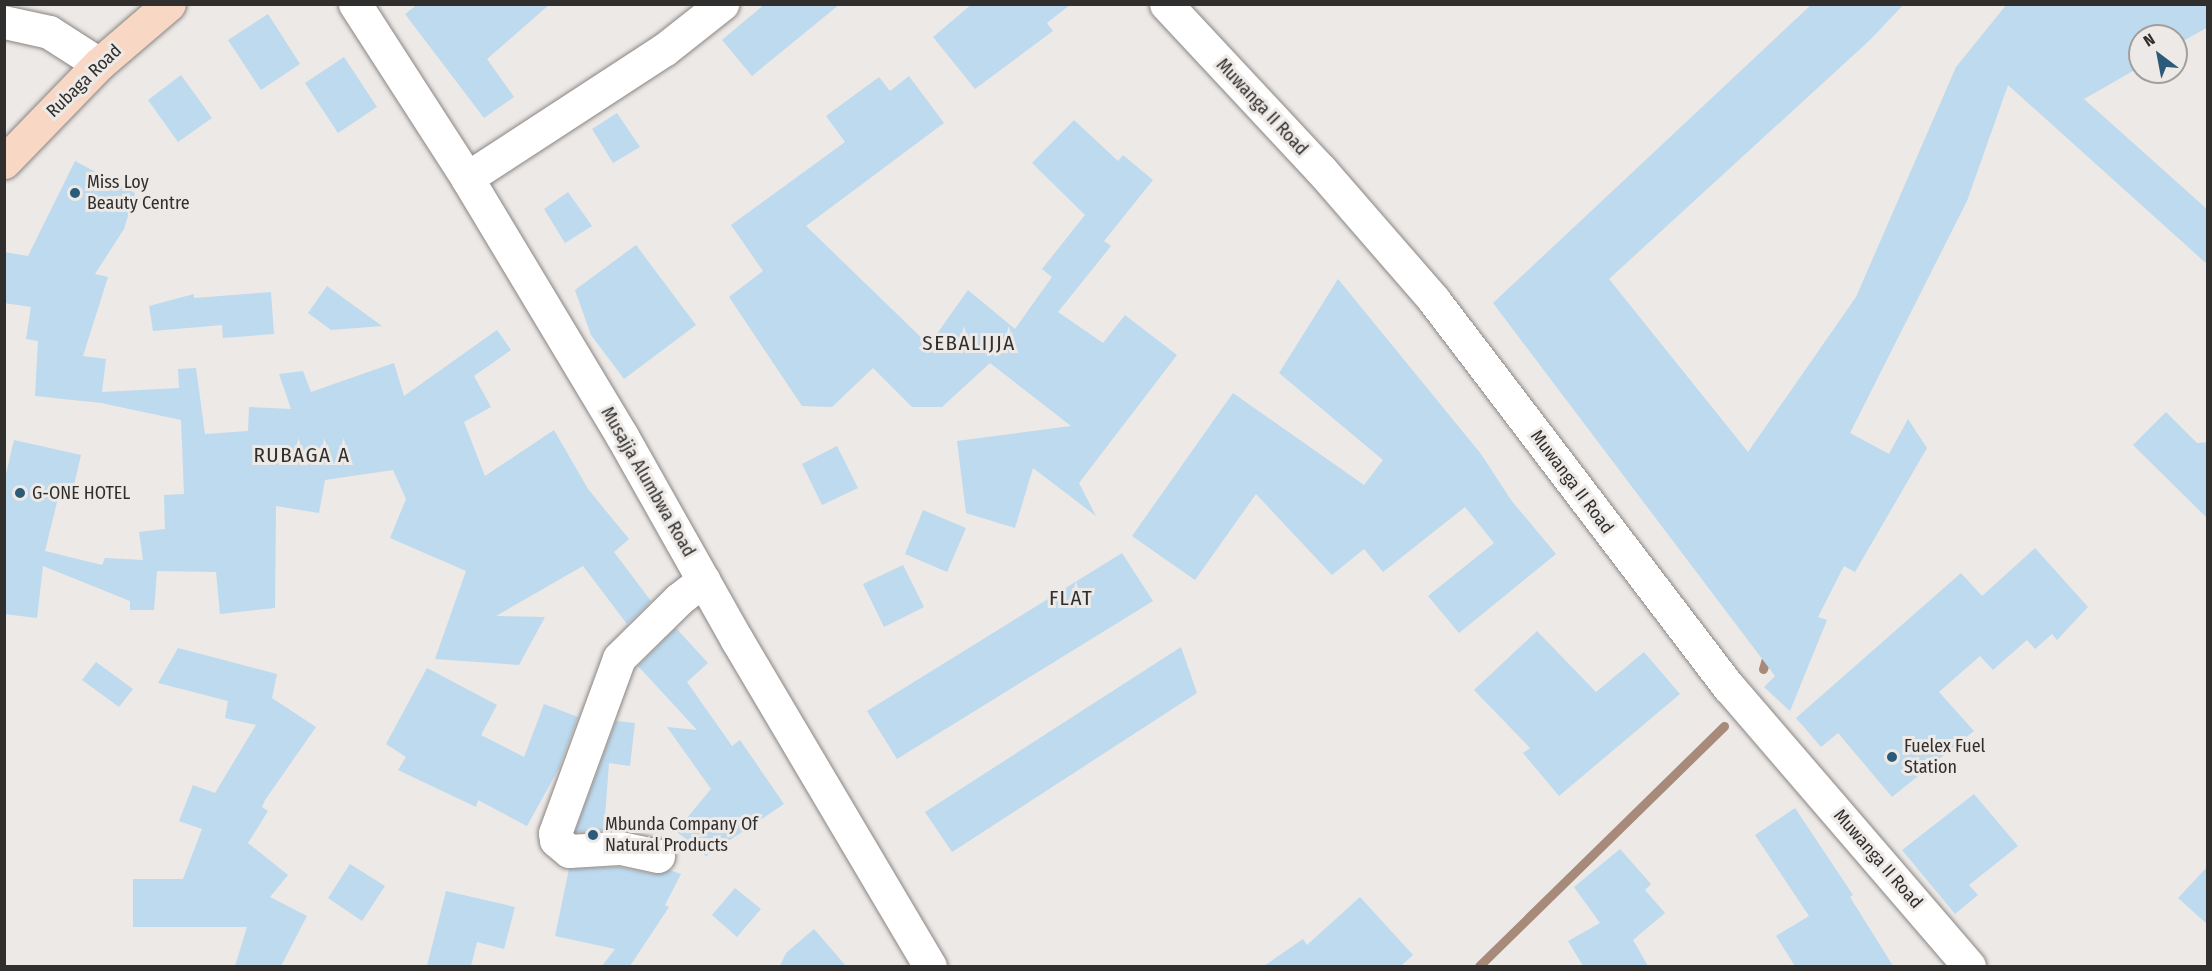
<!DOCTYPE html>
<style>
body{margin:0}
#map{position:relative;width:2212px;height:971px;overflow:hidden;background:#ede9e6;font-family:"Fira Sans Condensed",sans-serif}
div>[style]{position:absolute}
.stream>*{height:9px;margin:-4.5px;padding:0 4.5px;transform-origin:4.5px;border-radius:4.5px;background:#a78a79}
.building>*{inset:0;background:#bddaef}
.roads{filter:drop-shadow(0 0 2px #898583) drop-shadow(0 0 2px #898583)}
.minor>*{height:33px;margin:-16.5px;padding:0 16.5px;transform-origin:16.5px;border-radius:16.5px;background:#fff}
.major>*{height:33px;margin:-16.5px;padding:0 16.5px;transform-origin:16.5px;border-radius:16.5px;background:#f8d8c5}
.dots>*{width:16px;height:16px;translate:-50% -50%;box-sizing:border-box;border:3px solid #ede9e6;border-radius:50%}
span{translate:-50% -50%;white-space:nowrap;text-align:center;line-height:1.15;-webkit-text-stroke:6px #ede9e6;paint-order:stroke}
.street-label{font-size:18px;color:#312f2e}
.poi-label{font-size:18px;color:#312f2e}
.left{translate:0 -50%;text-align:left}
.quarter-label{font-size:21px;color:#312f2e;letter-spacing:1.5px}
.frame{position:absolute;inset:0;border:6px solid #312f2e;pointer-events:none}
.north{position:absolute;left:2128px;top:24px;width:60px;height:60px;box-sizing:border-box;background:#ede9e6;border:2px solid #a29f9c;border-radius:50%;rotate:328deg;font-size:16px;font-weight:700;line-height:24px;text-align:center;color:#312f2e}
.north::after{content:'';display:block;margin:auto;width:21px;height:27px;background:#2c5b7a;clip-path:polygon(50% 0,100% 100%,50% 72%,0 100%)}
</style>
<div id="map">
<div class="stream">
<i style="left:1763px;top:669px;width:18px;rotate:-74deg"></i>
<i style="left:1479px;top:966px;width:343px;rotate:-44.4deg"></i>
</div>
<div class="building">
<i style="clip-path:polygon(418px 4px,550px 4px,487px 59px,514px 97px,484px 118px,405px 14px)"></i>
<i style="clip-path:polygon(765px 4px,840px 4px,752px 76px,722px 40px)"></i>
<i style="clip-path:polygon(972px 4px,1071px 4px,1047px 23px,1053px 31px,975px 89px,933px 37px)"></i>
<i style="clip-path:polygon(1812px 4px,1904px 4px,1871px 39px,1609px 279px,1748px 452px,1856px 297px,1956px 67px,2007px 4px,2208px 4px,2208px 27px,2176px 45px,2176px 36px,2140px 36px,2140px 67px,2084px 99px,2208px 210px,2208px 265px,2008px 85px,1967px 201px,1850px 433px,1889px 454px,1908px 419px,1927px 448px,1855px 572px,1844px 566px,1818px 617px,1827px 620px,1790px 711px,1764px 687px,1775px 676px,1493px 303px)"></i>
<i style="clip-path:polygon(268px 14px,300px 64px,261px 90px,228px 40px)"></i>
<i style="clip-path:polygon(344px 57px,377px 107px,338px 133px,305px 83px)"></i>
<i style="clip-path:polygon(181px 75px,212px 118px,178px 142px,148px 100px)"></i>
<i style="clip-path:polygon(909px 76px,944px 123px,806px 226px,929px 345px,968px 290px,1015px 329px,1052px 277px,1042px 269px,1085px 215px,1032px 163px,1074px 120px,1118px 161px,1123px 155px,1153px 180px,1104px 241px,1111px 246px,1058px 312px,1103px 343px,1125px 315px,1177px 355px,1079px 483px,1096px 516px,1033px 468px,1015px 528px,966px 513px,957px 441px,1071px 426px,990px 363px,942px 407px,912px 407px,873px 368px,832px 407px,802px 406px,729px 297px,763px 271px,731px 225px,845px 142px,826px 116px,879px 77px,890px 91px)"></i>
<i style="clip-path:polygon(617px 113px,640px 147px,613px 163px,592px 129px)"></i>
<i style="clip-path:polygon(75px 161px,135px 193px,124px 229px,95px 274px,108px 277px,83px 356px,106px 359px,102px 392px,179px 388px,178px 369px,196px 368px,205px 434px,248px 431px,249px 407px,291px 409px,279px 374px,303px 371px,311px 392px,394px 363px,404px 396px,497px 330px,511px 350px,474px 376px,491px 407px,464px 422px,485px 476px,554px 430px,588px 489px,629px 539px,614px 552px,651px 601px,627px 624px,583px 566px,496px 616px,545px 617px,519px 665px,435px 659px,466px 571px,390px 538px,406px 499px,393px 470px,325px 480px,319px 513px,276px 506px,275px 608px,220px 614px,216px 572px,157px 571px,154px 610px,130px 610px,130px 601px,43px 566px,37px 618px,4px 614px,4px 482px,14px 440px,81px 455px,73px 489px,61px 486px,45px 551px,102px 565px,105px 558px,143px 560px,139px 532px,165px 529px,164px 495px,184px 494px,181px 420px,101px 403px,35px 396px,38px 341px,26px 339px,31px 307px,4px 303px,4px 252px,28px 256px)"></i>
<i style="clip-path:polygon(568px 192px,592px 226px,565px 243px,544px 209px)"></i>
<i style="clip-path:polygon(636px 245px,696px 325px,624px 379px,591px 335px,575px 290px)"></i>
<i style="clip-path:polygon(1338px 279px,1481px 454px,1511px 500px,1556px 554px,1459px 633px,1428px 596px,1494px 543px,1465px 507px,1383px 572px,1364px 549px,1332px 575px,1256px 494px,1195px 580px,1132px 536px,1233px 393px,1364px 485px,1383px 460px,1279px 373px)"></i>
<i style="clip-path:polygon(327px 286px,382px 326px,331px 330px,308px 313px)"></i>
<i style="clip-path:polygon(271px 292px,274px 334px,223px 338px,222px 325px,153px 331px,149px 306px,194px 294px,194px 298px)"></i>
<i style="clip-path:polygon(2166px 412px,2197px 443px,2208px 442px,2208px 519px,2133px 445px)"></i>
<i style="clip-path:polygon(837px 446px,858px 488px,822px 505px,802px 464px)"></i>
<i style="clip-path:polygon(923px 510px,966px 528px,947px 572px,905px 554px)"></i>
<i style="clip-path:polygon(2035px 548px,2088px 607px,2057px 640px,2052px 634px,2035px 649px,2027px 640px,1993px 670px,1980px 656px,1939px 692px,1974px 731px,1892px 797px,1838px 733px,1821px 747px,1796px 718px,1961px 573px,1982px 596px)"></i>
<i style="clip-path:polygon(1122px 553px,1153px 601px,897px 759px,867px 711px)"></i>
<i style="clip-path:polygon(903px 565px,924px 607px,884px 627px,863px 584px)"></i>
<i style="clip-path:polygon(676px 628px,708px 663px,687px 682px,732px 746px,740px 740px,784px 804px,706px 856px,676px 831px,711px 789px,667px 727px,697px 730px,638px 666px)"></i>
<i style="clip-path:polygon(1537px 631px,1596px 692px,1644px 652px,1680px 694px,1559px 796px,1523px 753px,1530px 748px,1474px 690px)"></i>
<i style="clip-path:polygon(1181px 647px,1197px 693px,952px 852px,925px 812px)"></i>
<i style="clip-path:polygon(178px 648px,277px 674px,272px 698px,316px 727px,265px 800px,262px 807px,268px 811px,248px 843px,288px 875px,270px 897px,307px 916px,281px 966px,235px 966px,247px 927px,133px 927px,133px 879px,183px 879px,202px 829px,179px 821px,193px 785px,215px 793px,256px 725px,225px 718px,228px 701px,158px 683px)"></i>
<i style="clip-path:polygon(96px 662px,133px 689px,119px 707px,82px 680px)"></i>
<i style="clip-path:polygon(427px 668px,497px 705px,481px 735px,524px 757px,544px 704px,578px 717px,559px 768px,527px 826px,478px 800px,476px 807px,398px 770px,406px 757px,386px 744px)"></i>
<i style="clip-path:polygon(616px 721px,635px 723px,630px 766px,609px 763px,604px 830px,575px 832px)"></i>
<i style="clip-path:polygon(1974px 794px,2018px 846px,1969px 885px,1978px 895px,1955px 914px,1902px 850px)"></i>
<i style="clip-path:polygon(1795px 808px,1853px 895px,1850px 897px,1893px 966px,1795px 966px,1776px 936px,1809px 916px,1755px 835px)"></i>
<i style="clip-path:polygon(1620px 849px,1651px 884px,1645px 890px,1665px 913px,1633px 940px,1648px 966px,1583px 966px,1568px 941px,1600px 923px,1574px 887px)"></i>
<i style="clip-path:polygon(350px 864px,385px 886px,362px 921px,328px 898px)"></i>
<i style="clip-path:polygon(2208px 866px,2208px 925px,2178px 898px)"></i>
<i style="clip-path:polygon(618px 867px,654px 874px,669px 870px,681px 874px,665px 905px,669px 907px,630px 966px,602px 966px,615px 949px,555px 936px,569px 869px)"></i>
<i style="clip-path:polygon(735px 888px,761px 909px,737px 937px,712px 915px)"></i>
<i style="clip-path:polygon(446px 891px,515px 907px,504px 949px,477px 942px,471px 966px,427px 966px)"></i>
<i style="clip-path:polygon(1360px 897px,1413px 955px,1401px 966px,1264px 966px,1303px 939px,1307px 945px)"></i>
<i style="clip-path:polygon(814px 929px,846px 966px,780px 966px,786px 953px)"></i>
</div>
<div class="roads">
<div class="minor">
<i style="left:355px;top:4px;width:207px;rotate:57.2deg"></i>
<i style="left:467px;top:178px;width:301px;rotate:59deg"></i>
<i style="left:622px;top:436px;width:234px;rotate:60.6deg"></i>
<i style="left:737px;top:640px;width:379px;rotate:59.4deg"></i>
<i style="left:1166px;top:4px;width:227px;rotate:47deg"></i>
<i style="left:1321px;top:170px;width:171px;rotate:49deg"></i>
<i style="left:1433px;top:299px;width:488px;rotate:52.7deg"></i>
<i style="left:1729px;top:687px;width:368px;rotate:49.3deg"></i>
<i style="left:4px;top:22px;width:46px;rotate:12.5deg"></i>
<i style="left:49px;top:32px;width:59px;rotate:32.6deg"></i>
<i style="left:467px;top:178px;width:236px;rotate:-33.1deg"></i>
<i style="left:665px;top:49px;width:73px;rotate:-38.3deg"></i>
<i style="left:658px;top:856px;width:40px;rotate:-168deg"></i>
<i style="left:619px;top:848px;width:50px;rotate:176.6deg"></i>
<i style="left:569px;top:851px;width:17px;rotate:-140deg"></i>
<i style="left:556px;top:840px;width:7px;rotate:-98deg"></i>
<i style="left:555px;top:833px;width:186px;rotate:-69.9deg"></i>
<i style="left:619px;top:658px;width:84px;rotate:-44.5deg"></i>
<i style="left:679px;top:599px;width:31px;rotate:-38deg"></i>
</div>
<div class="major">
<i style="left:4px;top:162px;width:136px;rotate:-45.9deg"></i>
<i style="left:99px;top:64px;width:92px;rotate:-40.6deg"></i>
</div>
</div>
<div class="dots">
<i style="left:75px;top:193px;background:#2c5b7a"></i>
<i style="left:20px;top:493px;background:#2c5b7a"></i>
<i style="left:1892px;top:757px;background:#2c5b7a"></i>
<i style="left:593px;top:835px;background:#2c5b7a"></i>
</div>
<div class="street-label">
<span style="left:84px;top:81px;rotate:-44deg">Rubaga Road</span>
<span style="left:1262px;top:107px;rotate:47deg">Muwanga II Road</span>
<span style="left:648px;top:482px;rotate:60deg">Musajja Alumbwa Road</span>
<span style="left:1572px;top:482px;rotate:53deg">Muwanga II Road</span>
<span style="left:1878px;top:859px;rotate:49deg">Muwanga II Road</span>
</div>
<div class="poi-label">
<span class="left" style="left:87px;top:193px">Miss Loy<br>Beauty Centre</span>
<span class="left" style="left:32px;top:493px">G-ONE HOTEL</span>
<span class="left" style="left:1904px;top:757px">Fuelex Fuel<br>Station</span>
<span class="left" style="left:605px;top:835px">Mbunda Company Of<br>Natural Products</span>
</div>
<div class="quarter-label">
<span style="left:969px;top:343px">SEBALIJJA</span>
<span style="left:302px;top:455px">RUBAGA A</span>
<span style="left:1071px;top:598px">FLAT</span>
</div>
<div class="frame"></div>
<div class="north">N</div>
</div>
